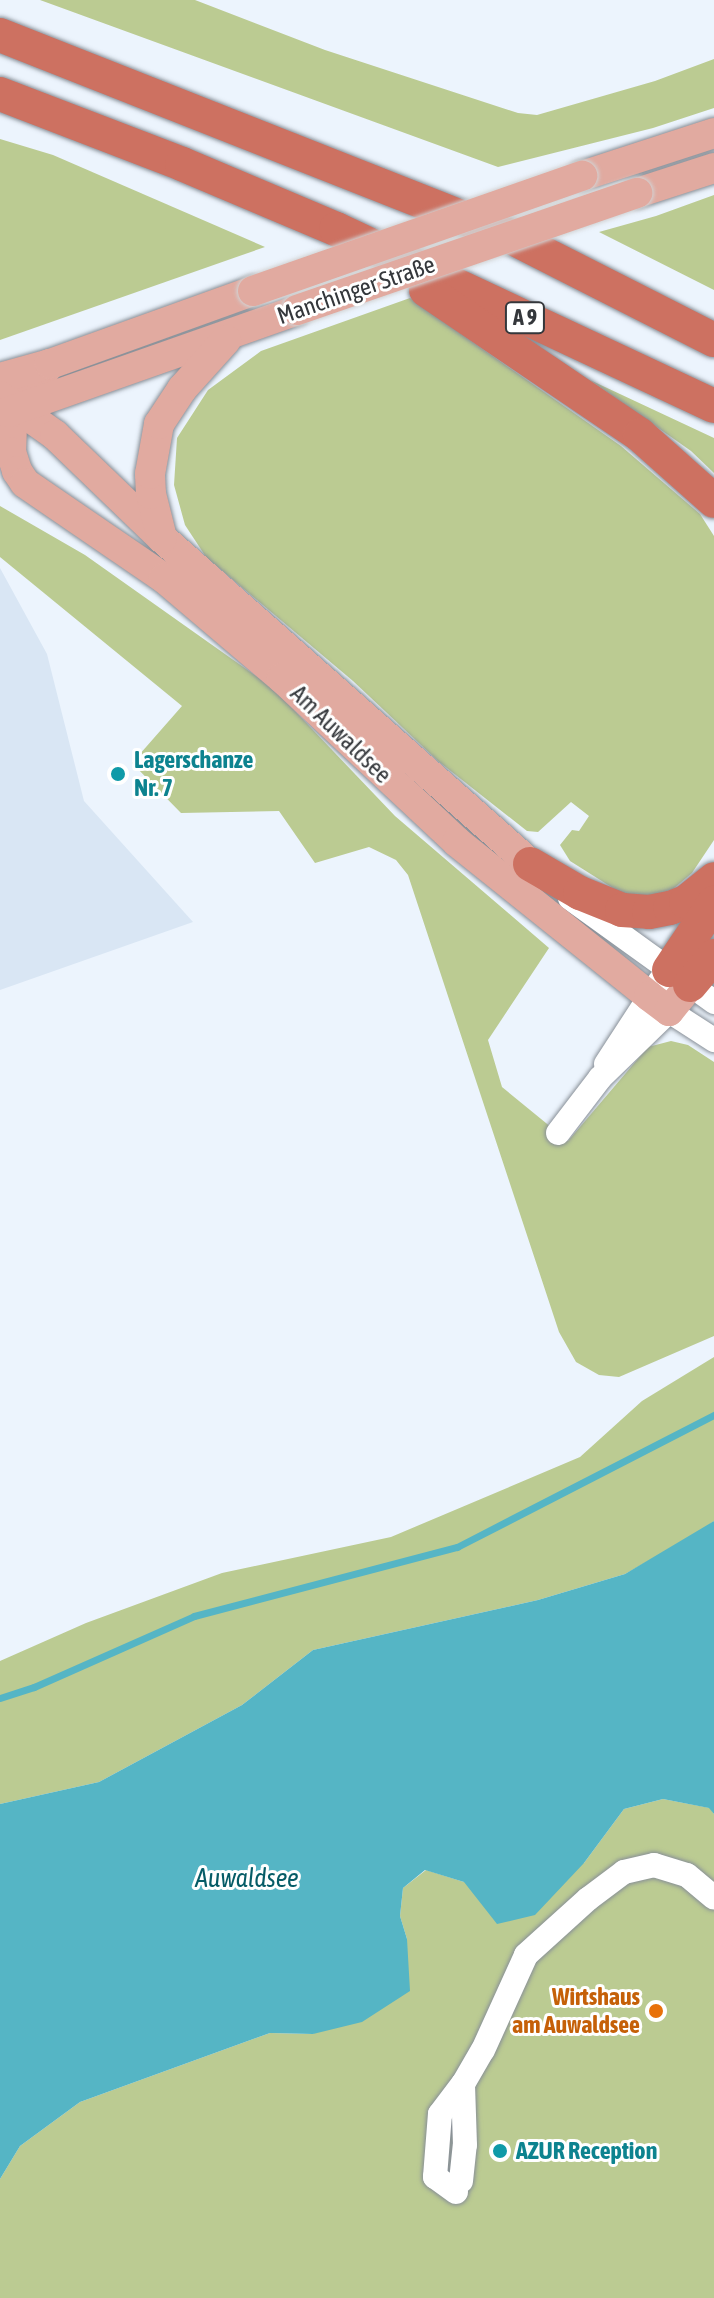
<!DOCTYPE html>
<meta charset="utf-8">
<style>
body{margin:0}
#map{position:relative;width:714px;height:2298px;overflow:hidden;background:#ecf4fd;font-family:"Asap Condensed",sans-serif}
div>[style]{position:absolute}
.built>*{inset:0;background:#d9e6f4}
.green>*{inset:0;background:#bbcb92}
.water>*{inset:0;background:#55b5c5}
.stream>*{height:7px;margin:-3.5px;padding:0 3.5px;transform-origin:3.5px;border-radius:3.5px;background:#55b5c5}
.roads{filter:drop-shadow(0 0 2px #888f97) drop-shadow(0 0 2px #888f97)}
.minor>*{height:24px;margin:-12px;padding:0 12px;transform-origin:12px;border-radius:12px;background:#fff}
.major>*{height:30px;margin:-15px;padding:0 15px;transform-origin:15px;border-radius:15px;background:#e1aaa0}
.highway>*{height:34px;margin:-17px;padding:0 17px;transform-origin:17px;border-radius:17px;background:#cd7161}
.bridges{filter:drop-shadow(0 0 2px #d2d3d4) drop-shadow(0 0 2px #d2d3d4)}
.major-bridge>*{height:30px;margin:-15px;padding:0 15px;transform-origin:15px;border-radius:15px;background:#e1aaa0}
.dots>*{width:22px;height:22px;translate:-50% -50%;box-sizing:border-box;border:4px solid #fff;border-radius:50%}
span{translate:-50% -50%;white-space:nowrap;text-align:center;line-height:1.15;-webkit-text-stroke:6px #fff;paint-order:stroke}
.shield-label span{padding:2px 6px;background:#fff;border:2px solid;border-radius:6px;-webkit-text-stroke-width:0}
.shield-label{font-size:22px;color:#34373b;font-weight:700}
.street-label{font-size:24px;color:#34373b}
.culture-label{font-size:24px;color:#0d838f;font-weight:700}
.left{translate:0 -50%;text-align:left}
.food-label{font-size:24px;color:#c56008;font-weight:700}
.right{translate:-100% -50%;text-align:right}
.water-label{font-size:26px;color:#065c67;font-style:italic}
</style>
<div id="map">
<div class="built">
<i style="clip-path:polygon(0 568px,47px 654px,84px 801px,193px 922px,0 990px)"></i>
</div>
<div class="green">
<i style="clip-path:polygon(40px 0,195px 0,325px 50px,518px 113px,537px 115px,655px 81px,714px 59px,714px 108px,653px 128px,498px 167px)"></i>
<i style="clip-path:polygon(0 139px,53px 155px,265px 247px,0 340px)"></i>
<i style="clip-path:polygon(714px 195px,714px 290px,599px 232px,656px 216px)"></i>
<i style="clip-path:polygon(410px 298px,621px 446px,700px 514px,714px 536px,714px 840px,692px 873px,673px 889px,650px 897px,624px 895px,570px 861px,560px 845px,572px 830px,579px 831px,589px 816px,571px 802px,538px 832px,527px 831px,438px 761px,353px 681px,206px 557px,185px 525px,174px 485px,177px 438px,208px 390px,261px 351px)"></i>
<i style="clip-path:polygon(590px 380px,714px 438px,714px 473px,691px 451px)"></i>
<i style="clip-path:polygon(0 506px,85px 555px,273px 688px,395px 816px,549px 948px,488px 1040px,502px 1087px,568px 1141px,648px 1047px,671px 1041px,688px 1045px,714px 1062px,714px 1336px,619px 1377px,599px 1375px,576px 1362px,559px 1332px,408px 875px,396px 860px,369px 847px,315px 863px,279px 811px,181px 813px,132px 763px,182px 706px,0 557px)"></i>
<i style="clip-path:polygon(714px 1357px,714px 1521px,698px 1533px,625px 1574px,538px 1600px,313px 1650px,242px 1705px,99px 1782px,0 1804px,0 1661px,86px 1623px,222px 1573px,391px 1537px,580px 1457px,642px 1401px)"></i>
<i style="clip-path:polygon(663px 1799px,710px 1808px,714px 1814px,714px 2298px,0 2298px,0 2179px,20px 2146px,80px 2102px,270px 2033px,313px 2034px,407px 1939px,400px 1916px,403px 1888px,426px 1870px,464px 1882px,584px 1863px,624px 1809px)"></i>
</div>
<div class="water">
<i style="clip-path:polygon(714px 1521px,714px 1814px,709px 1808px,663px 1799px,624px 1809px,584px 1863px,535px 1915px,497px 1924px,464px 1882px,425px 1870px,403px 1888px,400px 1916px,407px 1939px,410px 1991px,362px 2022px,313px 2034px,270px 2033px,80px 2102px,20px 2146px,0 2179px,0 1804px,99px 1782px,242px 1705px,313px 1650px,538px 1600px,625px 1574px)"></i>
</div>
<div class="stream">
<i style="left:0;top:1698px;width:36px;rotate:-18deg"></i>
<i style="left:34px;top:1687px;width:175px;rotate:-23.9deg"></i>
<i style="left:194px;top:1616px;width:272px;rotate:-14.7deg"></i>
<i style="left:457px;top:1547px;width:289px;rotate:-27.2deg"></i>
</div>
<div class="roads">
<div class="minor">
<i style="left:570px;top:898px;width:178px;rotate:35.8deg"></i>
<i style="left:606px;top:1064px;width:99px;rotate:-57deg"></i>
<i style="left:558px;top:1133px;width:69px;rotate:-52.6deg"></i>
<i style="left:600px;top:1078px;width:96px;rotate:-44.2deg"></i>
<i style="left:669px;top:1011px;width:54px;rotate:32.8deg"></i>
<i style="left:461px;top:2181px;width:36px;rotate:-84deg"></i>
<i style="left:465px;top:2145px;width:61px;rotate:-91.9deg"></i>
<i style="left:456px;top:2192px;width:26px;rotate:-144deg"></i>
<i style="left:435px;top:2177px;width:63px;rotate:-85.5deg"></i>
<i style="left:440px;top:2114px;width:38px;rotate:-53deg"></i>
<i style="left:463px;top:2084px;width:39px;rotate:-60deg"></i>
<i style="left:483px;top:2050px;width:104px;rotate:-65.6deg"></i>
<i style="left:526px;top:1955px;width:84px;rotate:-42.1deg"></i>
<i style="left:588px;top:1899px;width:45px;rotate:-36.9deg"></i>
<i style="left:624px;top:1872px;width:31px;rotate:-13deg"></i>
<i style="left:654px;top:1865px;width:34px;rotate:17deg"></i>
<i style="left:687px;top:1875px;width:35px;rotate:40deg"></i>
</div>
<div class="major">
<i style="left:582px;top:176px;width:139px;rotate:-18deg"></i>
<i style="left:637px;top:193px;width:81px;rotate:-18deg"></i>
<i style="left:50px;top:364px;width:33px;rotate:130deg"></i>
<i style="left:29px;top:389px;width:40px;rotate:115deg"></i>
<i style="left:12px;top:425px;width:27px;rotate:92deg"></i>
<i style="left:11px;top:452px;width:20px;rotate:72deg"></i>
<i style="left:17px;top:471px;width:14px;rotate:56deg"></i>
<i style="left:25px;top:483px;width:168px;rotate:34.4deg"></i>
<i style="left:164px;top:578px;width:155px;rotate:40.3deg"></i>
<i style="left:282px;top:678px;width:240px;rotate:43.1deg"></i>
<i style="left:457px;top:842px;width:246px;rotate:38.7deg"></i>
<i style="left:649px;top:996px;width:25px;rotate:37deg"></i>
<i style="left:669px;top:1011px;width:33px;rotate:-51deg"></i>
<i style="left:0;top:378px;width:52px;rotate:-15.6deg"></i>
<i style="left:50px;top:364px;width:216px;rotate:-19.8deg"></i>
<i style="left:0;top:396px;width:67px;rotate:35.3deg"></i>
<i style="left:55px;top:435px;width:149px;rotate:43.9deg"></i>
<i style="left:162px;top:538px;width:492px;rotate:41.5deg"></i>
<i style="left:8px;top:412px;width:306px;rotate:-19.4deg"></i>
<i style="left:162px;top:538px;width:45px;rotate:-104deg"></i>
<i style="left:151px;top:494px;width:20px;rotate:-93deg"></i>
<i style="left:150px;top:474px;width:51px;rotate:-79.8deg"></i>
<i style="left:159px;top:424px;width:42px;rotate:-56.7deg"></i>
<i style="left:182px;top:389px;width:66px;rotate:-48.1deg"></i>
</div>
<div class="highway">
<i style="left:0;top:35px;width:545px;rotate:21.53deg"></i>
<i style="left:507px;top:235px;width:232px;rotate:26.9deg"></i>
<i style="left:0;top:94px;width:195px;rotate:21deg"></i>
<i style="left:182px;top:164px;width:167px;rotate:22.9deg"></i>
<i style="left:336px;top:229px;width:417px;rotate:25.1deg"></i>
<i style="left:426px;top:290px;width:258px;rotate:34.1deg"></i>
<i style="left:640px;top:435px;width:99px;rotate:41.7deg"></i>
<i style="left:530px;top:864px;width:58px;rotate:30.1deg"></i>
<i style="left:580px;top:893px;width:45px;rotate:22deg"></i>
<i style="left:622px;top:910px;width:27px;rotate:4deg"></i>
<i style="left:649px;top:912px;width:21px;rotate:-11deg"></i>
<i style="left:670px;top:908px;width:17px;rotate:-21deg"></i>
<i style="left:686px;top:902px;width:36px;rotate:-39deg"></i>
<i style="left:669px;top:970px;width:81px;rotate:-56.1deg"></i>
<i style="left:690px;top:985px;width:38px;rotate:-50deg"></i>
</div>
</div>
<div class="bridges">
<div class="major-bridge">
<i style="left:253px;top:291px;width:349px;rotate:-19.3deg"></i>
<i style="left:297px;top:310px;width:360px;rotate:-19deg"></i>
</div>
</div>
<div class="dots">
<i style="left:118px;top:774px;background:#0f9aa8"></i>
<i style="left:656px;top:2011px;background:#e8710a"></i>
<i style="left:500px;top:2151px;background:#0f9aa8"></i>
</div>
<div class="shield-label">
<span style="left:525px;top:318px">A 9</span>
</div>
<div class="street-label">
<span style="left:356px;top:290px;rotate:-19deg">Manchinger Straße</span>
<span style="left:341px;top:734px;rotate:44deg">Am Auwaldsee</span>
</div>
<div class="culture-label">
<span class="left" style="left:134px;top:774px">Lagerschanze<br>Nr. 7</span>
<span class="left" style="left:516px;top:2151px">AZUR Reception</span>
</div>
<div class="food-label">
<span class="right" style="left:640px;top:2011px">Wirtshaus<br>am Auwaldsee</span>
</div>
<div class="water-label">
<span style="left:247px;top:1879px">Auwaldsee</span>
</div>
</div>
